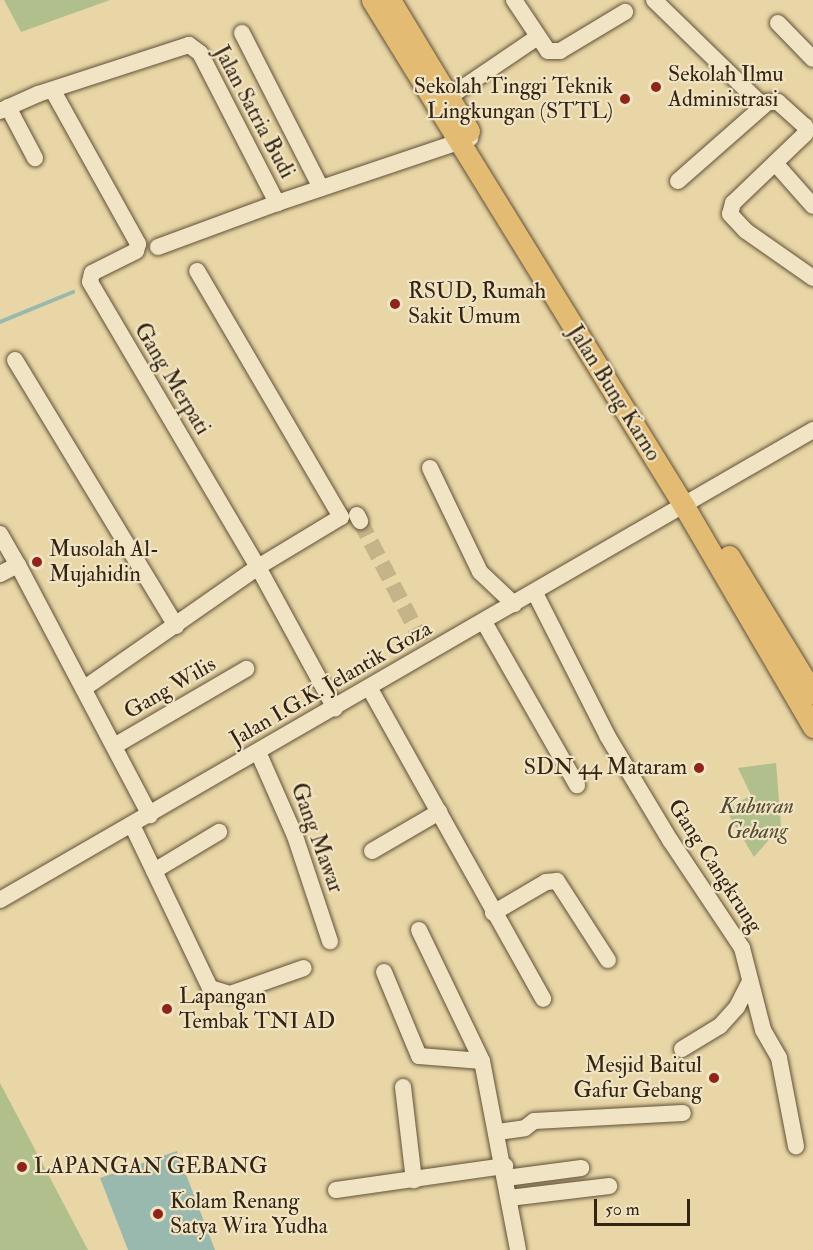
<!DOCTYPE html>
<style>
body{margin:0}
#map{position:relative;width:813px;height:1250px;overflow:hidden;background:#e9d6a6;font-family:"IM FELL Double Pica",serif}
div>[style]{position:absolute}
.green>*{inset:0;background:#b0bf8b}
.water>*{inset:0;background:#99b8ae}
.stream>*{height:4px;margin:-2px;padding:0 2px;transform-origin:2px;border-radius:2px;background:#99b8ae}
.minor-tunnel>*{height:16px;margin-top:-8px;transform-origin:0;background:repeating-linear-gradient(90deg,#c5b389 0 16px,transparent 0 24px)}
.roads{filter:drop-shadow(0 0 2px #615138) drop-shadow(0 0 2px #615138)}
.minor>*{height:16px;margin:-8px;padding:0 8px;transform-origin:8px;border-radius:8px;background:#f1e4c5}
.major>*{height:21px;margin:-10.5px;padding:0 10.5px;transform-origin:10.5px;border-radius:10.5px;background:#e4bb73}
.dots>*{width:16px;height:16px;translate:-50% -50%;box-sizing:border-box;border:3px solid #f1e4c5;border-radius:50%}
span{translate:-50% -50%;white-space:nowrap;text-align:center;line-height:1.15;-webkit-text-stroke:4.5px #f1e4c5;paint-order:stroke}
.poi-label{font-size:22px;color:#342513}
.left{translate:0 -50%;text-align:left}
.right{translate:-100% -50%;text-align:right}
.street-label{font-size:22px;color:#342513}
.park-label{font-size:22px;color:#534c31;font-style:italic}
.scale{position:absolute;left:594px;top:1199px;width:96px;height:27px;box-sizing:border-box;border:3px solid #342513;border-top:0;padding-left:8px;font-size:18px;line-height:21px;white-space:nowrap;color:#342513;-webkit-text-stroke:4px #f1e4c5;paint-order:stroke}
</style>
<div id="map">
<div class="green">
<i style="clip-path:polygon(4px 0,110px 0,21px 32px)"></i>
<i style="clip-path:polygon(776px 763px,781px 826px,754px 857px,726px 810px,751px 795px,738px 768px)"></i>
<i style="clip-path:polygon(0 1083px,88px 1250px,0 1250px)"></i>
</div>
<div class="water">
<i style="clip-path:polygon(177px 1151px,215px 1250px,128px 1250px,100px 1178px)"></i>
</div>
<div class="stream">
<i style="left:0;top:322px;width:79px;rotate:-22.3deg"></i>
</div>
<div class="minor-tunnel">
<i style="left:360px;top:521px;width:140px;rotate:62.7deg"></i>
</div>
<div class="roads">
<div class="minor">
<i style="left:514px;top:0;width:61px;rotate:56.3deg"></i>
<i style="left:548px;top:51px;width:12px"></i>
<i style="left:560px;top:51px;width:76px;rotate:-31deg"></i>
<i style="left:654px;top:0;width:152px;rotate:44.2deg"></i>
<i style="left:778px;top:23px;width:50px;rotate:45.8deg"></i>
<i style="left:242px;top:33px;width:174px;rotate:63deg"></i>
<i style="left:53px;top:91px;width:175px;rotate:60.9deg"></i>
<i style="left:138px;top:244px;width:7px;rotate:106deg"></i>
<i style="left:136px;top:251px;width:49px;rotate:153.4deg"></i>
<i style="left:92px;top:273px;width:9px;rotate:103deg"></i>
<i style="left:90px;top:282px;width:331px;rotate:59.5deg"></i>
<i style="left:258px;top:567px;width:161px;rotate:61.4deg"></i>
<i style="left:449px;top:97px;width:105px;rotate:-34.1deg"></i>
<i style="left:8px;top:107px;width:58px;rotate:62.1deg"></i>
<i style="left:0;top:111px;width:42px;rotate:-24.1deg"></i>
<i style="left:38px;top:94px;width:159px;rotate:-18deg"></i>
<i style="left:189px;top:45px;width:14px;rotate:36deg"></i>
<i style="left:200px;top:53px;width:169px;rotate:62.8deg"></i>
<i style="left:277px;top:203px;width:204px;rotate:-18.6deg"></i>
<i style="left:775px;top:163px;width:57px;rotate:48.5deg"></i>
<i style="left:678px;top:181px;width:120px;rotate:-41.3deg"></i>
<i style="left:768px;top:102px;width:10px"></i>
<i style="left:778px;top:102px;width:36px;rotate:42deg"></i>
<i style="left:805px;top:126px;width:8px;rotate:90deg"></i>
<i style="left:805px;top:134px;width:100px;rotate:136.2deg"></i>
<i style="left:733px;top:203px;width:11px;rotate:105deg"></i>
<i style="left:730px;top:214px;width:23px;rotate:47deg"></i>
<i style="left:746px;top:231px;width:82px;rotate:35deg"></i>
<i style="left:158px;top:247px;width:127px;rotate:-20.3deg"></i>
<i style="left:15px;top:360px;width:311px;rotate:58.8deg"></i>
<i style="left:430px;top:468px;width:115px;rotate:64.3deg"></i>
<i style="left:480px;top:572px;width:47px;rotate:43.3deg"></i>
<i style="left:357px;top:515px;width:7px;rotate:63deg"></i>
<i style="left:0;top:534px;width:36px;rotate:60deg"></i>
<i style="left:0;top:574px;width:20px;rotate:-27deg"></i>
<i style="left:18px;top:565px;width:283px;rotate:62.2deg"></i>
<i style="left:535px;top:593px;width:161px;rotate:63.1deg"></i>
<i style="left:608px;top:737px;width:120px;rotate:59deg"></i>
<i style="left:670px;top:840px;width:130px;rotate:56.3deg"></i>
<i style="left:742px;top:948px;width:85px;rotate:75.6deg"></i>
<i style="left:763px;top:1030px;width:32px;rotate:60deg"></i>
<i style="left:779px;top:1058px;width:90px;rotate:79.1deg"></i>
<i style="left:484px;top:622px;width:188px;rotate:60.3deg"></i>
<i style="left:86px;top:687px;width:210px;rotate:-34.9deg"></i>
<i style="left:258px;top:567px;width:97px;rotate:-31.1deg"></i>
<i style="left:341px;top:517px;width:285px;rotate:-120.3deg"></i>
<i style="left:370px;top:689px;width:355px;rotate:60.8deg"></i>
<i style="left:116px;top:745px;width:151px;rotate:-30.3deg"></i>
<i style="left:258px;top:752px;width:92px;rotate:66.2deg"></i>
<i style="left:295px;top:836px;width:111px;rotate:71.6deg"></i>
<i style="left:132px;top:825px;width:181px;rotate:64.4deg"></i>
<i style="left:210px;top:988px;width:21px;rotate:17deg"></i>
<i style="left:230px;top:994px;width:78px;rotate:-19.4deg"></i>
<i style="left:372px;top:851px;width:78px;rotate:-30.2deg"></i>
<i style="left:154px;top:871px;width:76px;rotate:-31deg"></i>
<i style="left:0;top:900px;width:939px;rotate:-30.03deg"></i>
<i style="left:493px;top:913px;width:61px;rotate:-30.3deg"></i>
<i style="left:546px;top:882px;width:11px;rotate:-5deg"></i>
<i style="left:557px;top:881px;width:94px;rotate:57.2deg"></i>
<i style="left:419px;top:930px;width:145px;rotate:64.3deg"></i>
<i style="left:384px;top:972px;width:91px;rotate:67.4deg"></i>
<i style="left:419px;top:1056px;width:63px;rotate:4.5deg"></i>
<i style="left:482px;top:1061px;width:192px;rotate:79.2deg"></i>
<i style="left:682px;top:1049px;width:44px;rotate:-31.2deg"></i>
<i style="left:720px;top:1026px;width:25px;rotate:-48deg"></i>
<i style="left:737px;top:1007px;width:27px;rotate:-63deg"></i>
<i style="left:403px;top:1087px;width:94px;rotate:83.3deg"></i>
<i style="left:498px;top:1132px;width:27px;rotate:-8deg"></i>
<i style="left:525px;top:1128px;width:11px;rotate:-38deg"></i>
<i style="left:534px;top:1121px;width:149px;rotate:-3.1deg"></i>
<i style="left:506px;top:1178px;width:76px;rotate:-7.6deg"></i>
<i style="left:336px;top:1190px;width:171px;rotate:-8.1deg"></i>
<i style="left:509px;top:1198px;width:101px;rotate:-6.8deg"></i>
</div>
<div class="major">
<i style="left:372px;top:0;width:594px;rotate:58.34deg"></i>
<i style="left:684px;top:506px;width:256px;rotate:59.7deg"></i>
<i style="left:390px;top:0;width:153px;rotate:58.9deg"></i>
<i style="left:729px;top:556px;width:161px;rotate:58.5deg"></i>
</div>
</div>
<div class="dots">
<i style="left:656px;top:87px;background:#8f2418"></i>
<i style="left:625px;top:99px;background:#8f2418"></i>
<i style="left:395px;top:304px;background:#8f2418"></i>
<i style="left:37px;top:562px;background:#8f2418"></i>
<i style="left:699px;top:768px;background:#8f2418"></i>
<i style="left:167px;top:1009px;background:#8f2418"></i>
<i style="left:714px;top:1078px;background:#8f2418"></i>
<i style="left:22px;top:1167px;background:#8f2418"></i>
<i style="left:158px;top:1214px;background:#8f2418"></i>
</div>
<div class="poi-label">
<span class="left" style="left:668px;top:87px">Sekolah Ilmu<br>Administrasi</span>
<span class="right" style="left:613px;top:99px">Sekolah Tinggi Teknik<br>Lingkungan (STTL)</span>
<span class="left" style="left:408px;top:304px">RSUD, Rumah<br>Sakit Umum</span>
<span class="left" style="left:49px;top:562px">Musolah Al-<br>Mujahidin</span>
<span class="right" style="left:687px;top:768px">SDN 44 Mataram</span>
<span class="left" style="left:179px;top:1009px">Lapangan<br>Tembak TNI AD</span>
<span class="right" style="left:702px;top:1078px">Mesjid Baitul<br>Gafur Gebang</span>
<span class="left" style="left:34px;top:1167px">LAPANGAN GEBANG</span>
<span class="left" style="left:170px;top:1214px">Kolam Renang<br>Satya Wira Yudha</span>
</div>
<div class="street-label">
<span style="left:254px;top:112px;rotate:62deg">Jalan Satria Budi</span>
<span style="left:172px;top:379px;rotate:59deg">Gang Merpati</span>
<span style="left:614px;top:393px;rotate:58deg">Jalan Bung Karno</span>
<span style="left:331px;top:684px;rotate:-30deg">Jalan I.G.K. Jelantik Goza</span>
<span style="left:170px;top:688px;rotate:-30deg">Gang Wilis</span>
<span style="left:317px;top:838px;rotate:70deg">Gang Mawar</span>
<span style="left:715px;top:866px;rotate:57deg">Gang Cangkrung</span>
</div>
<div class="park-label">
<span style="left:757px;top:819px">Kuburan<br>Gebang</span>
</div>
<div class="scale">50 m</div>
</div>
